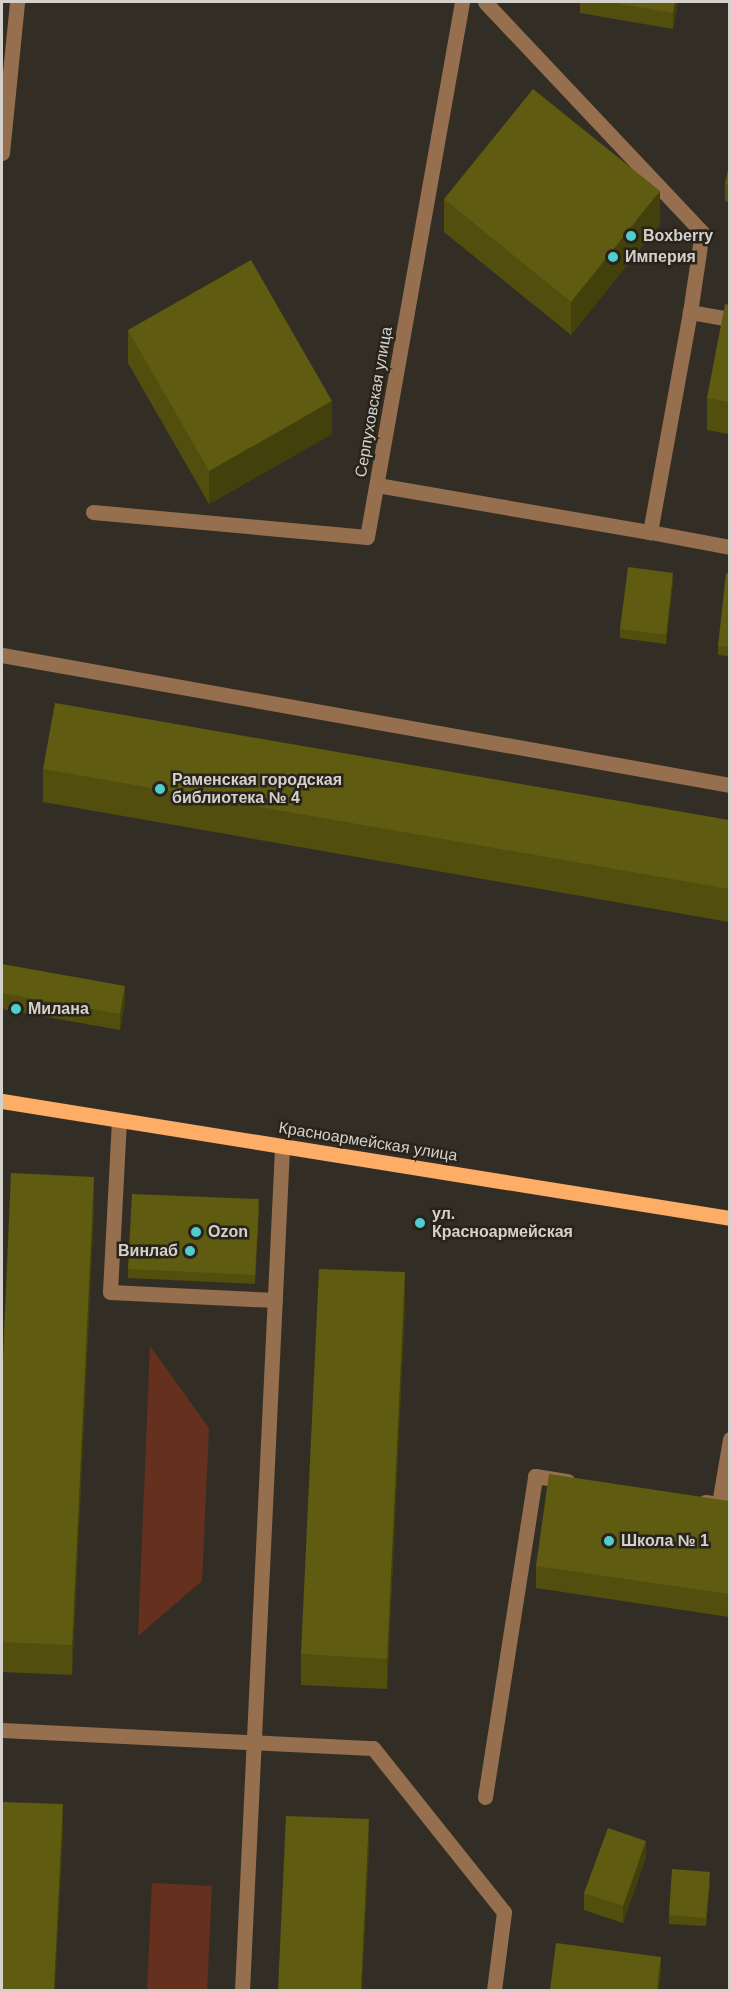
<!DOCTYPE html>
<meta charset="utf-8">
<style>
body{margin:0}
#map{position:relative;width:731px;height:1992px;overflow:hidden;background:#332e25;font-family:Arial,sans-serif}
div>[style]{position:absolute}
.green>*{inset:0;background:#65301e}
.minor>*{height:15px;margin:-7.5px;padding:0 7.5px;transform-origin:7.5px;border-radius:7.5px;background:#966f4e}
.major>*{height:15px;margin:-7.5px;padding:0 7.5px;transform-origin:7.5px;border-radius:7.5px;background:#fdad65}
.wall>*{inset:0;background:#524e0e}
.shaded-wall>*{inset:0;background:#42400b}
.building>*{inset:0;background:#5f5b10}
.dots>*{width:16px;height:16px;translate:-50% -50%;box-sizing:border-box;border:3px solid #29241b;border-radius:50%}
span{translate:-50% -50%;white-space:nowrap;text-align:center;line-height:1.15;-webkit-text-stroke:5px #29241b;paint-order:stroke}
.poi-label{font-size:16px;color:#d4d1cc;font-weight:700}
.left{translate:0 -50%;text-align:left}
.right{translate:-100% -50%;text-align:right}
.street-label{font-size:16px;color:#d4d1cc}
.frame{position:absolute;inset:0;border:3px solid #d4d1cc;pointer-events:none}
</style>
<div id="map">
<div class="green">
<i style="clip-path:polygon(150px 1346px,209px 1428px,202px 1581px,138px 1636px)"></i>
<i style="clip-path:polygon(152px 1883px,212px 1886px,207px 1990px,147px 1990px)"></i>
</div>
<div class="minor">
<i style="left:485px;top:2px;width:316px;rotate:46.7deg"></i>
<i style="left:702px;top:232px;width:81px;rotate:98.5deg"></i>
<i style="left:2px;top:153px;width:152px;rotate:-84.3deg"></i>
<i style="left:730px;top:319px;width:41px;rotate:-170.1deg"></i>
<i style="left:690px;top:312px;width:224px;rotate:100.3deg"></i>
<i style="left:650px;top:532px;width:81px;rotate:10.6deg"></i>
<i style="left:377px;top:485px;width:277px;rotate:9.8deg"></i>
<i style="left:93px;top:512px;width:275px;rotate:5.2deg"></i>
<i style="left:367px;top:537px;width:543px;rotate:-79.93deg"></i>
<i style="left:2px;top:655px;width:740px;rotate:10.12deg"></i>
<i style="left:119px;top:1120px;width:172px;rotate:93deg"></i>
<i style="left:110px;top:1292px;width:165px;rotate:2.8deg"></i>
<i style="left:705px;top:1502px;width:14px;rotate:8deg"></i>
<i style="left:719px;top:1504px;width:66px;rotate:-80.4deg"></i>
<i style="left:2px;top:1730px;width:371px;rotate:2.8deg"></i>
<i style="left:373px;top:1748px;width:210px;rotate:51.4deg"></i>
<i style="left:504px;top:1912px;width:79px;rotate:97.3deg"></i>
<i style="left:485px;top:1797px;width:325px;rotate:-81.1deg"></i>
<i style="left:535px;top:1476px;width:33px;rotate:9deg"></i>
<i style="left:242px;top:1990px;width:844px;rotate:-87.28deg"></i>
</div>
<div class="major">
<i style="left:2px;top:1101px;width:737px;rotate:9.13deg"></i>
</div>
<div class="wall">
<i style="clip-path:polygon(580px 2px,678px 2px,673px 29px,580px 13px)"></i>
<i style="clip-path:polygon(729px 165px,729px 202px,725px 201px,725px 184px)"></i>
<i style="clip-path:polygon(444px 199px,660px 224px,571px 335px,444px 232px)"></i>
<i style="clip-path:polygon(729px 305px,729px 434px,707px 430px,707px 398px)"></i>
<i style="clip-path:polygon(128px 330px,332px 434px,209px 504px,128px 363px)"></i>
<i style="clip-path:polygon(729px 574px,729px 656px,718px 655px,718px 646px)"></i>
<i style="clip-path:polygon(673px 582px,666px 644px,620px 638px,620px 629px)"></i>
<i style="clip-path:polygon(43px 769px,729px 820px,729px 922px,43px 802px)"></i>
<i style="clip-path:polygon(2px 964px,125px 1002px,120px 1030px,2px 1009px)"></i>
<i style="clip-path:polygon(94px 1207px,72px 1675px,2px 1672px,2px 1380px)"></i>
<i style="clip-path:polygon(259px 1208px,255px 1284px,128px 1278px,128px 1269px)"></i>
<i style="clip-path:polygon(405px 1303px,387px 1689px,301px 1685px,301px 1654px)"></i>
<i style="clip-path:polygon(729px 1501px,729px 1617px,536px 1588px,536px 1566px)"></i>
<i style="clip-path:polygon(646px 1857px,623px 1923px,584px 1910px,584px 1893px)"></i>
<i style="clip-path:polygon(710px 1881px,706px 1926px,669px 1924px,669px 1915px)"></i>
</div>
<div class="shaded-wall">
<i style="clip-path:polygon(675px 2px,678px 2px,673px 29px,673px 13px)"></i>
<i style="clip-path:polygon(660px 191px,660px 224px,571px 335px,571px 302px)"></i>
<i style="clip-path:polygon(332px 401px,332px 434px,209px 504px,209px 471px)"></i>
<i style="clip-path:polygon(673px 573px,673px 582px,666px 644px,666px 635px)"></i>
<i style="clip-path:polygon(125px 986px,125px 1002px,120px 1030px,120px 1014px)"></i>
<i style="clip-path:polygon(94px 1177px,94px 1207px,72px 1675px,72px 1645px)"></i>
<i style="clip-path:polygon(405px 1272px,405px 1303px,387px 1689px,387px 1659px)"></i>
<i style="clip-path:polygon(63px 1804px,63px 1835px,55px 1990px,54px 1990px)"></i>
<i style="clip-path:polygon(369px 1819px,369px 1850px,362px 1990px,361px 1990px)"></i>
<i style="clip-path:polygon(646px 1841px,646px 1857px,623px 1923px,623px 1906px)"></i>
<i style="clip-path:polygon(710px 1872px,710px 1881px,706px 1926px,706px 1918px)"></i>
<i style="clip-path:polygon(661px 1957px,661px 1974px,659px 1990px,657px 1990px)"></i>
</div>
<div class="building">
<i style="clip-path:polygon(609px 2px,675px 2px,673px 13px)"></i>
<i style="clip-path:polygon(533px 89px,660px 191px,571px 302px,444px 199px)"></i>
<i style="clip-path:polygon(729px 165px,729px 185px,725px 184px)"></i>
<i style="clip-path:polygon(251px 260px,332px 401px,209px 471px,128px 330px)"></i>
<i style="clip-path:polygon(725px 304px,729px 305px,729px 402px,707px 398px)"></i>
<i style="clip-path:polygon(628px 567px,673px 573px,666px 635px,620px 629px)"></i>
<i style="clip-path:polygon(726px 573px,729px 574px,729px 647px,718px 646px)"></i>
<i style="clip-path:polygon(55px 703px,729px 820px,729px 889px,43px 769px)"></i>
<i style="clip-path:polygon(2px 964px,125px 986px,120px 1014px,2px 993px)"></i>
<i style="clip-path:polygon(11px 1173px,94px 1177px,72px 1645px,2px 1642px,2px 1380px)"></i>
<i style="clip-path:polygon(132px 1194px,259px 1199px,255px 1275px,128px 1269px)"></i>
<i style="clip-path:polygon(319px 1269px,405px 1272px,387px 1659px,301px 1654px)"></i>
<i style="clip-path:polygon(549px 1474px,729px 1501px,729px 1594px,536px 1566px)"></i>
<i style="clip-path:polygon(2px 1802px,63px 1804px,54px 1990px,2px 1990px)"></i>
<i style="clip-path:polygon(286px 1816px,369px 1819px,361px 1990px,278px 1990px)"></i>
<i style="clip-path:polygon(608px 1828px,646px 1841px,623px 1906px,584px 1893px)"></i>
<i style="clip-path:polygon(672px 1869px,710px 1872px,706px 1918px,669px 1915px)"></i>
<i style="clip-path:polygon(556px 1943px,661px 1957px,657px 1990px,550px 1990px)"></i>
</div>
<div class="dots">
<i style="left:631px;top:236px;background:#52cdce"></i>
<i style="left:613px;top:257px;background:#52cdce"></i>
<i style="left:160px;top:789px;background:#52cdce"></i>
<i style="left:16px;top:1009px;background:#52cdce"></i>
<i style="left:420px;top:1223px;background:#52cdce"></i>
<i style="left:196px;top:1232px;background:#52cdce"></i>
<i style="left:190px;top:1251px;background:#52cdce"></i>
<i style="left:609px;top:1541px;background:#52cdce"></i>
</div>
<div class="poi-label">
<span class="left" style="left:643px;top:236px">Boxberry</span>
<span class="left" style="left:625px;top:257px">Империя</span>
<span class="left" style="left:172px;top:789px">Раменская городская<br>библиотека № 4</span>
<span class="left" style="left:28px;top:1009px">Милана</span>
<span class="left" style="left:432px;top:1223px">ул.<br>Красноармейская</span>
<span class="left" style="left:208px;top:1232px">Ozon</span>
<span class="right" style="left:178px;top:1251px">Винлаб</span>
<span class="left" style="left:621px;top:1541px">Школа № 1</span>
</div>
<div class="street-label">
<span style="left:374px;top:402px;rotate:-80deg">Серпуховская улица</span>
<span style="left:368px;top:1142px;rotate:9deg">Красноармейская улица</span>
</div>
<div class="frame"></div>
</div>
